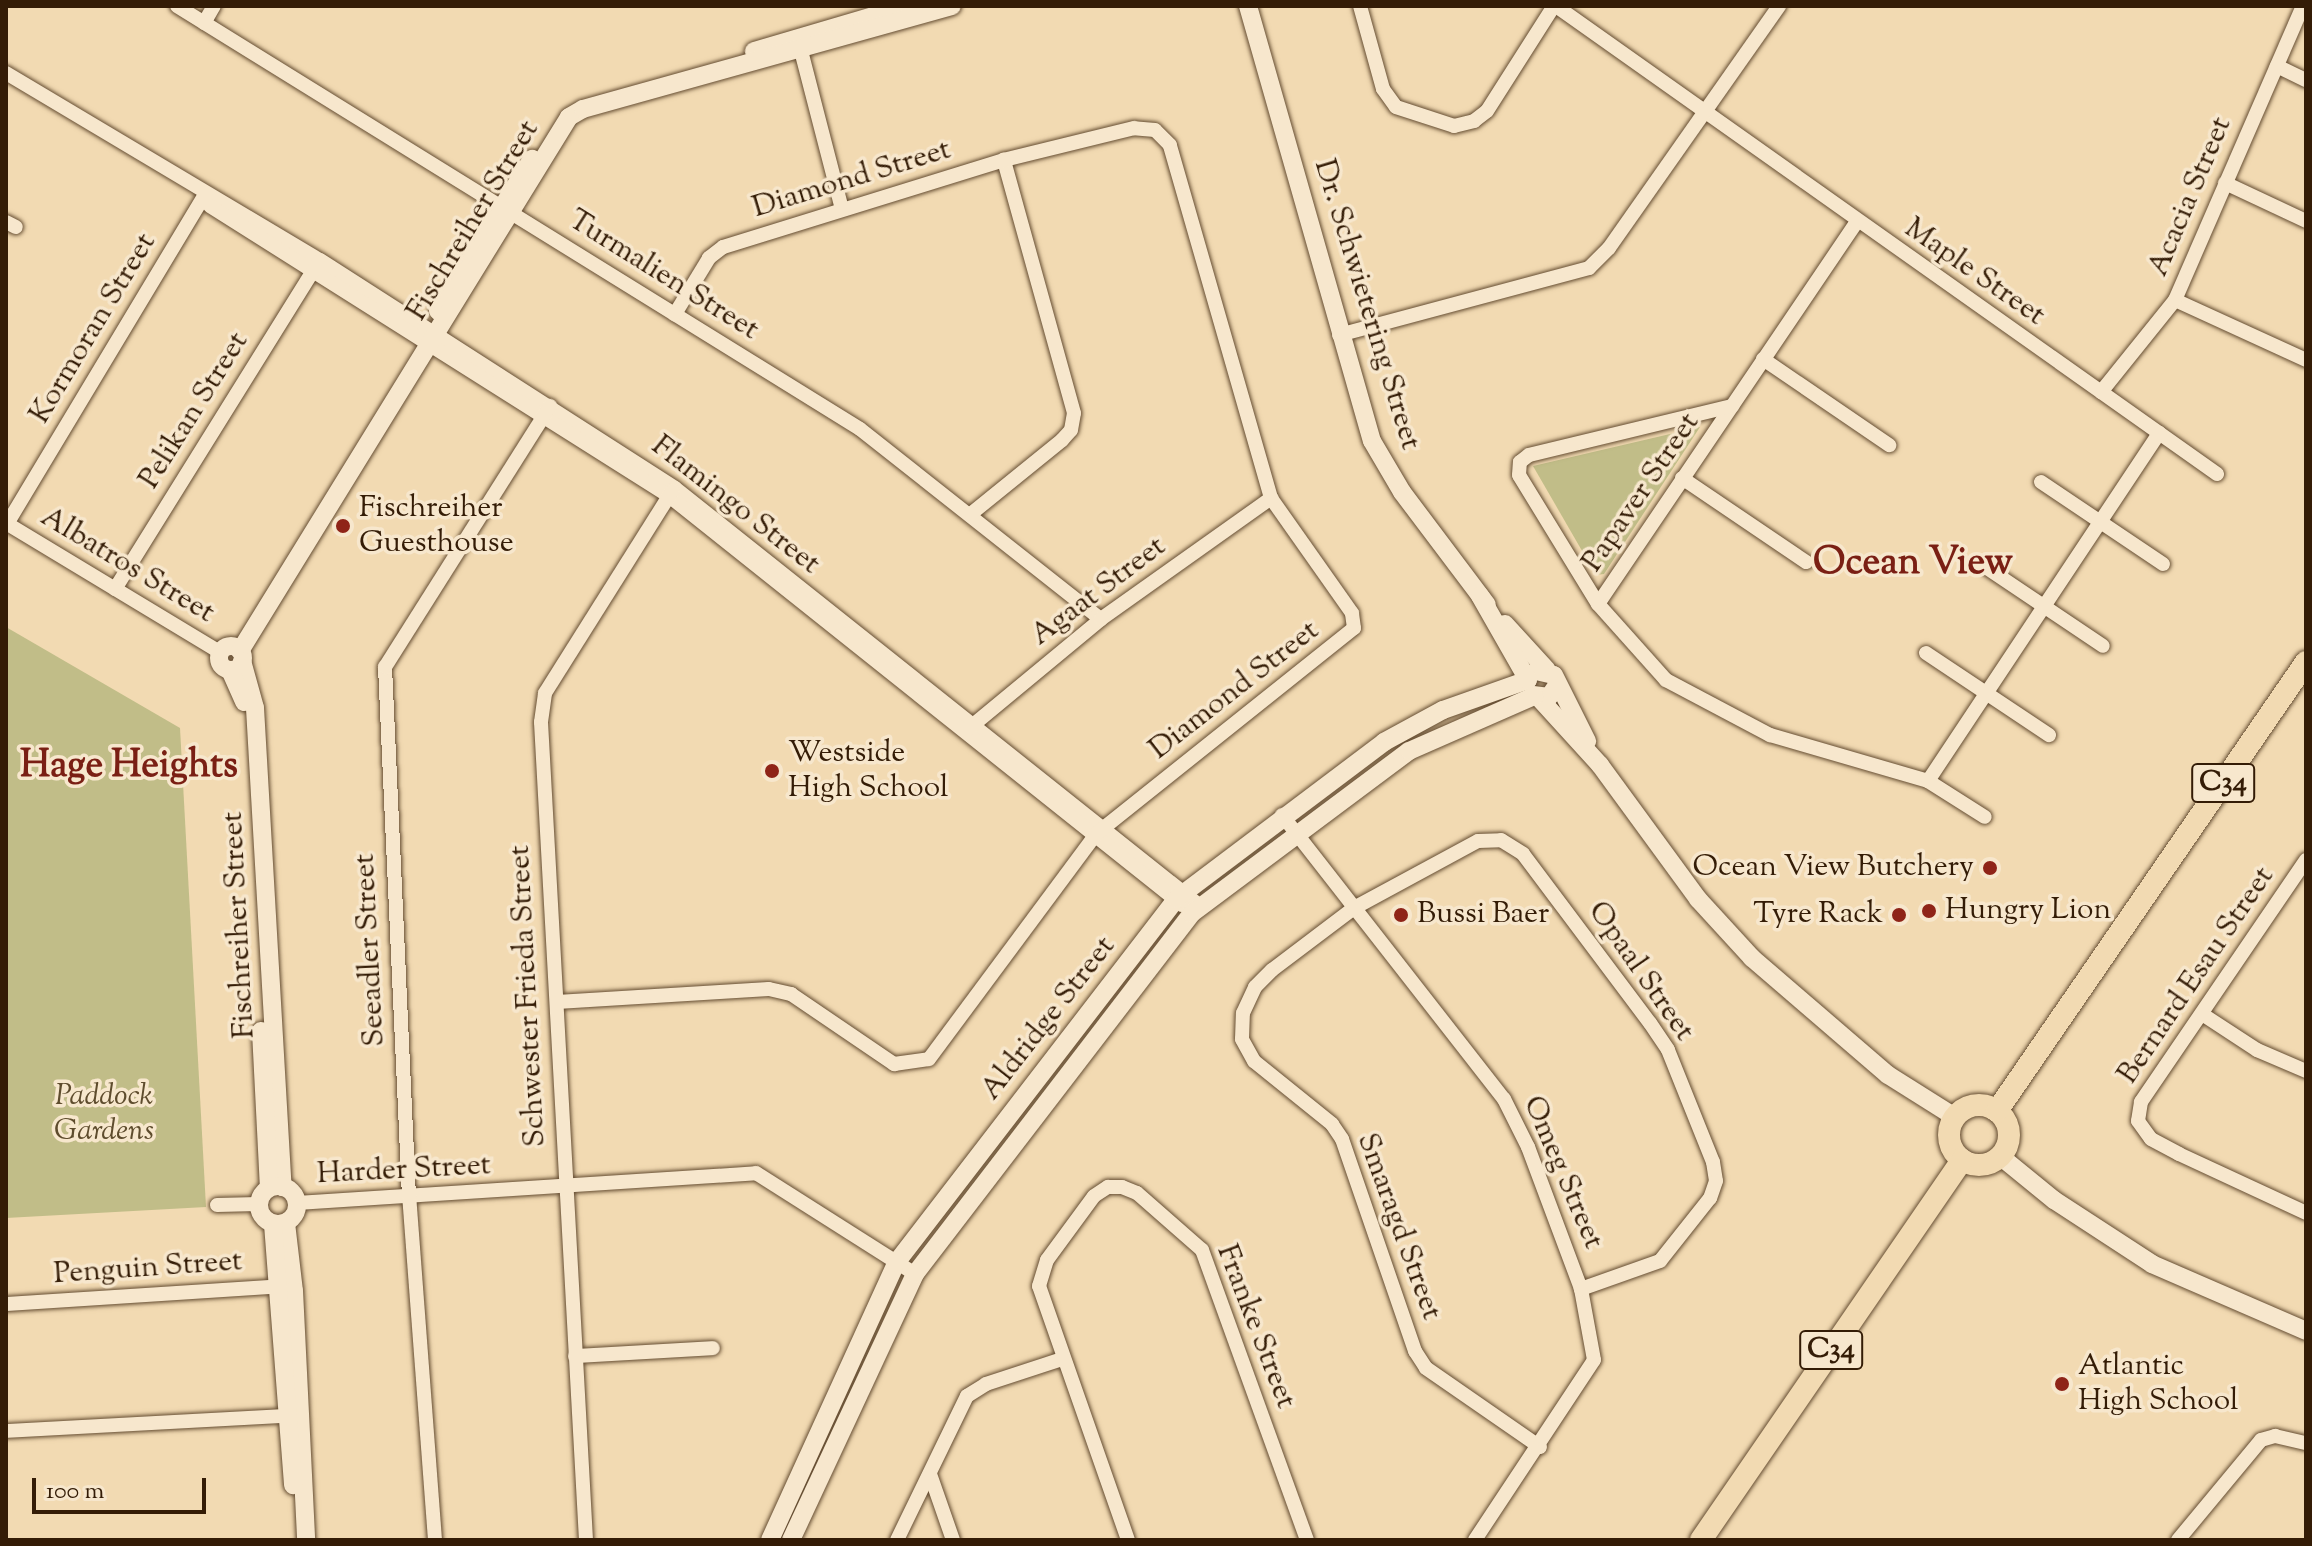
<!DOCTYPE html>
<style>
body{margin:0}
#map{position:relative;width:2312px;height:1546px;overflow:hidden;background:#f2dab2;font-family:"Sorts Mill Goudy",serif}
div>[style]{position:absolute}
.green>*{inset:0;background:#c1bd88}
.roads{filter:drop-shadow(0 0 2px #644c31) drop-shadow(0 0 2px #644c31)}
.street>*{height:14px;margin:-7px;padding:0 7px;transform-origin:7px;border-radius:7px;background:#f7e7cd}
.secondary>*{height:18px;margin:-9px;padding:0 9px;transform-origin:9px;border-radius:9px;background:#f7e7cd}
.secondary>.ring{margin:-9px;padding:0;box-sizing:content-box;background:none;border:18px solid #f7e7cd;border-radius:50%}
.primary>*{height:22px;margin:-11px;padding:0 11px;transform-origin:11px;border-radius:11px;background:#f2dab2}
.primary>.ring{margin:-11px;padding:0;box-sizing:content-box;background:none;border:22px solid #f2dab2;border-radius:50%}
.dots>*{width:22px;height:22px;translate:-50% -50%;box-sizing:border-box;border:4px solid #f7e7cd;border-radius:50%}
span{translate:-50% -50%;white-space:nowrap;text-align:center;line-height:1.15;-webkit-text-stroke:7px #f7e7cd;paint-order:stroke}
.shield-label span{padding:2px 6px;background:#f7e7cd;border:2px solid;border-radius:6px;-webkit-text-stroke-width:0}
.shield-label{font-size:28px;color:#341c06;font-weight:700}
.street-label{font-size:30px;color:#341c06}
.poi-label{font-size:30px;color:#341c06}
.left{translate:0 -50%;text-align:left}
.right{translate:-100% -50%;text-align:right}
.park-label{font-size:30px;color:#5e4c2d;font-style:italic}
.district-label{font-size:38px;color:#7a1f14;font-weight:700}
.frame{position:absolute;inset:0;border:8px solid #341c06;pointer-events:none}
.scale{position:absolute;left:32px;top:1478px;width:174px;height:36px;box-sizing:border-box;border:4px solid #341c06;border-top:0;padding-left:10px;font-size:24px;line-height:28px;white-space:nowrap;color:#341c06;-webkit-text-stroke:6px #f7e7cd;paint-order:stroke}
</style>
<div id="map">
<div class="green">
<i style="clip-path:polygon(1700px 427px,1604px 574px,1596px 575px,1533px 466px)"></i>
<i style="clip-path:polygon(6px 627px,180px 728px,206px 1207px,6px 1218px)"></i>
</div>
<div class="roads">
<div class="street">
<i style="left:177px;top:6px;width:803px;rotate:31.77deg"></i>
<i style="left:860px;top:429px;width:307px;rotate:38.3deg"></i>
<i style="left:1360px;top:6px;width:86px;rotate:74.5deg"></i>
<i style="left:1383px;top:89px;width:22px;rotate:54deg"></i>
<i style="left:1396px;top:107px;width:61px;rotate:18.1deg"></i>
<i style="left:1454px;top:126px;width:21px;rotate:-14deg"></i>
<i style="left:1474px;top:121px;width:16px;rotate:-38deg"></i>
<i style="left:1487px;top:111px;width:125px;rotate:-57.5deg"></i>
<i style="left:1556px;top:6px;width:810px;rotate:35.3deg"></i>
<i style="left:204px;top:23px;width:20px;rotate:-60deg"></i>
<i style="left:798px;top:39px;width:176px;rotate:75.5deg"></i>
<i style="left:2277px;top:66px;width:32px;rotate:26deg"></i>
<i style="left:6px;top:73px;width:365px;rotate:30.8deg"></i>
<i style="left:320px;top:260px;width:422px;rotate:32.7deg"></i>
<i style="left:675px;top:488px;width:670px;rotate:38.51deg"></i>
<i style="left:2225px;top:183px;width:89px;rotate:25.1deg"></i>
<i style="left:210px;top:206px;width:543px;rotate:32.29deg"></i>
<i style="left:669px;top:496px;width:656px;rotate:38.56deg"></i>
<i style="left:6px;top:222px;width:11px;rotate:27deg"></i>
<i style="left:1856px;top:223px;width:460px;rotate:124.1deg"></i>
<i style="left:1598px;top:604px;width:102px;rotate:48.2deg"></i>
<i style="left:1666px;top:680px;width:118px;rotate:27.9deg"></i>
<i style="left:1770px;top:735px;width:165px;rotate:16.2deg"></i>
<i style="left:1928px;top:781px;width:418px;rotate:-56.4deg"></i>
<i style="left:2175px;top:300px;width:144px;rotate:24.6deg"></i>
<i style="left:1339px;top:335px;width:259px;rotate:-15deg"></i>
<i style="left:1589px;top:268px;width:28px;rotate:-45deg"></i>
<i style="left:1609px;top:248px;width:296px;rotate:-54.9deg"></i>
<i style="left:1763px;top:359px;width:153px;rotate:34.3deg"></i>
<i style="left:2101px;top:392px;width:118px;rotate:-51.2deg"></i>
<i style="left:2175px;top:300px;width:321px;rotate:-66.5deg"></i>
<i style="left:1682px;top:478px;width:150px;rotate:34.1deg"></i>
<i style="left:2041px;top:482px;width:147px;rotate:33.9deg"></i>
<i style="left:972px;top:513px;width:116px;rotate:-39deg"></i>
<i style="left:1062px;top:440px;width:13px;rotate:-48deg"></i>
<i style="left:1071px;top:430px;width:17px;rotate:-80deg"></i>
<i style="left:1074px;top:413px;width:263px;rotate:-105.5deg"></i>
<i style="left:6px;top:523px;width:250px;rotate:31.1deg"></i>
<i style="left:7px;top:524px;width:386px;rotate:-59deg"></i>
<i style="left:1984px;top:566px;width:143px;rotate:33.9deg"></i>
<i style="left:115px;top:589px;width:384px;rotate:-58.1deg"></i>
<i style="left:1598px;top:604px;width:151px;rotate:-121.5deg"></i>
<i style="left:1519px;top:475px;width:13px;rotate:-86deg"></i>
<i style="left:1520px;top:462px;width:11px;rotate:-38deg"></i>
<i style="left:1529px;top:455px;width:209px;rotate:-13.6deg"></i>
<i style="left:1926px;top:653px;width:148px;rotate:33.7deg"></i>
<i style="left:967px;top:730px;width:174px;rotate:-39.6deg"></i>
<i style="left:1101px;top:619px;width:209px;rotate:-35.4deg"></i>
<i style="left:1928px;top:781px;width:67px;rotate:32.3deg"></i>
<i style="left:1282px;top:815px;width:360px;rotate:52deg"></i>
<i style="left:1504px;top:1099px;width:54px;rotate:63.4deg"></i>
<i style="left:1528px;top:1147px;width:152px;rotate:69.5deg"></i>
<i style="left:1581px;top:1289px;width:72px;rotate:79.6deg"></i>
<i style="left:1594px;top:1360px;width:216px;rotate:123.5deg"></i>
<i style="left:2306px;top:860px;width:293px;rotate:124.3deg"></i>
<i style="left:2141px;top:1102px;width:19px;rotate:99deg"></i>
<i style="left:2138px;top:1121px;width:22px;rotate:54deg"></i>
<i style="left:2151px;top:1139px;width:32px;rotate:28deg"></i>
<i style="left:2179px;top:1154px;width:140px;rotate:24.9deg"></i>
<i style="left:557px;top:1002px;width:212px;rotate:-3.5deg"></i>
<i style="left:769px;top:989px;width:23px;rotate:13deg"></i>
<i style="left:791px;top:994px;width:125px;rotate:34.2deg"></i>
<i style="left:894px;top:1064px;width:35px;rotate:-8deg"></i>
<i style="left:929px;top:1059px;width:280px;rotate:-53.4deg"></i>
<i style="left:1096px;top:834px;width:330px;rotate:-38.6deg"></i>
<i style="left:1354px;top:628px;width:15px;rotate:-98deg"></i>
<i style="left:1352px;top:613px;width:141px;rotate:-125.2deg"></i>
<i style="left:1271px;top:498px;width:367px;rotate:-106deg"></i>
<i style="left:1170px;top:145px;width:21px;rotate:-135deg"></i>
<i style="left:1155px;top:130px;width:21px;rotate:-175deg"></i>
<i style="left:1134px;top:128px;width:134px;rotate:166.2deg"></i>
<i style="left:1004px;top:160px;width:294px;rotate:162.8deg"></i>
<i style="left:723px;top:247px;width:18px;rotate:142deg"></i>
<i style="left:709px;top:258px;width:66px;rotate:121.3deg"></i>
<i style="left:2202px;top:1014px;width:66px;rotate:33.2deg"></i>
<i style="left:2257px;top:1050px;width:53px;rotate:23.2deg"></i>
<i style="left:297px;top:1203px;width:460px;rotate:-3.7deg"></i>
<i style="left:756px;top:1173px;width:188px;rotate:32.4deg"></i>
<i style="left:217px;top:1205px;width:41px;rotate:-1.4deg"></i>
<i style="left:6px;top:1304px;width:280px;rotate:-3.7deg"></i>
<i style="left:575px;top:1356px;width:138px;rotate:-3.3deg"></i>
<i style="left:6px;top:1431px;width:291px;rotate:-3.1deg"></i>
<i style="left:1540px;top:1447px;width:139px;rotate:-145.3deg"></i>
<i style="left:1426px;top:1368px;width:20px;rotate:-123deg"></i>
<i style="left:1415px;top:1351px;width:224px;rotate:-109deg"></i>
<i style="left:1342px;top:1139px;width:18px;rotate:-124deg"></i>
<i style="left:1332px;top:1124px;width:100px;rotate:-141.1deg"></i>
<i style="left:1254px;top:1061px;width:25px;rotate:-119deg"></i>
<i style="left:1242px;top:1039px;width:26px;rotate:-88deg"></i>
<i style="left:1243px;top:1013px;width:29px;rotate:-65deg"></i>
<i style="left:1255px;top:987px;width:24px;rotate:-45deg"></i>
<i style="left:1272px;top:970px;width:103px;rotate:-37.1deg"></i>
<i style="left:1354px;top:908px;width:141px;rotate:-28.4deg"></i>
<i style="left:1478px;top:841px;width:23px;rotate:-2deg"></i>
<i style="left:1501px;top:840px;width:26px;rotate:32deg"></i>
<i style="left:1523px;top:854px;width:211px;rotate:53.1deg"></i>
<i style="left:1650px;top:1023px;width:32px;rotate:56deg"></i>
<i style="left:1668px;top:1050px;width:121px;rotate:68.1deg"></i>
<i style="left:1713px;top:1162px;width:19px;rotate:81deg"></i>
<i style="left:1716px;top:1181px;width:18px;rotate:109deg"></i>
<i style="left:1710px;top:1198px;width:80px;rotate:128.4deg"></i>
<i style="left:1660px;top:1261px;width:84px;rotate:160.5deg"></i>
<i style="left:930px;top:1474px;width:70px;rotate:70.8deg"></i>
<i style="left:435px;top:1540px;width:344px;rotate:-94.3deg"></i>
<i style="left:409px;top:1197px;width:531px;rotate:-92.59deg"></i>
<i style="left:385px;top:667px;width:309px;rotate:-57.7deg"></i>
<i style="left:586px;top:1540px;width:819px;rotate:-93.15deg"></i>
<i style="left:541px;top:722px;width:29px;rotate:-82deg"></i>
<i style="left:545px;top:693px;width:239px;rotate:-57.8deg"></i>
<i style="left:897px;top:1540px;width:160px;rotate:-64.1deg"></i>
<i style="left:967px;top:1396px;width:22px;rotate:-32deg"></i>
<i style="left:986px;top:1384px;width:80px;rotate:-18.2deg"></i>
<i style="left:1128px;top:1540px;width:269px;rotate:-109.3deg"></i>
<i style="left:1039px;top:1286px;width:27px;rotate:-73deg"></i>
<i style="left:1047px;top:1260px;width:79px;rotate:-53.7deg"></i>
<i style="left:1094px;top:1196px;width:17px;rotate:-33deg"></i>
<i style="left:1108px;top:1187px;width:14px"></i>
<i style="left:1122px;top:1187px;width:16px;rotate:22deg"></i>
<i style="left:1137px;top:1193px;width:86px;rotate:41.2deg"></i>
<i style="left:1202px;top:1250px;width:308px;rotate:70.1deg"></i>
<i style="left:2178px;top:1540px;width:130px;rotate:-50.3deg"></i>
<i style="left:2261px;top:1440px;width:15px;rotate:-16deg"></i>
<i style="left:2275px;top:1436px;width:32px;rotate:13deg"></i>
</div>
<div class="secondary">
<i style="left:1248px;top:6px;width:452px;rotate:74.1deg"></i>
<i style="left:1372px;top:441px;width:59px;rotate:59.5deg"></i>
<i style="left:1402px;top:492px;width:141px;rotate:53deg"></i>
<i style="left:754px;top:51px;width:159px;rotate:-16.4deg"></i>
<i style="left:438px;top:311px;width:179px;rotate:-58.3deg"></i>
<i style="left:1505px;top:624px;width:62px;rotate:47.6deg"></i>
<i class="ring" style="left:219px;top:646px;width:6px;height:6px"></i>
<i style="left:240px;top:651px;width:627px;rotate:-58.36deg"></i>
<i style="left:569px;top:117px;width:16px;rotate:-30deg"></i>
<i style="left:583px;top:109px;width:383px;rotate:-15.6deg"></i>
<i style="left:242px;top:661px;width:49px;rotate:74.5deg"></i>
<i style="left:255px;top:708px;width:480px;rotate:86.7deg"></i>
<i style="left:230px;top:670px;width:35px;rotate:66deg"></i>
<i style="left:1536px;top:671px;width:18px;rotate:13deg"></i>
<i style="left:1554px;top:675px;width:74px;rotate:63.4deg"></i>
<i style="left:1533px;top:695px;width:16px;rotate:7deg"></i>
<i style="left:1549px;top:697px;width:14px;rotate:-56deg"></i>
<i style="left:1539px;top:698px;width:91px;rotate:47.7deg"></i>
<i style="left:1600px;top:765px;width:166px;rotate:53.8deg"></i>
<i style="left:1698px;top:899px;width:80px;rotate:47.5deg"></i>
<i style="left:1752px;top:958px;width:179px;rotate:40.7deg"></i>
<i style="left:1888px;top:1075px;width:79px;rotate:32.1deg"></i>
<i style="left:261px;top:1031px;width:157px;rotate:87.1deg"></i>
<i style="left:2000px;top:1156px;width:70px;rotate:39.2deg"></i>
<i style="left:2054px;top:1200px;width:117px;rotate:33.1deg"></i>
<i style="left:2152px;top:1264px;width:168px;rotate:23.5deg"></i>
<i class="ring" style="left:259px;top:1186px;width:20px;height:20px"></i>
<i style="left:286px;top:1223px;width:68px;rotate:83.3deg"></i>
<i style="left:294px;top:1291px;width:249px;rotate:87.2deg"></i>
<i style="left:273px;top:1224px;width:262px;rotate:85.6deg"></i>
<i style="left:770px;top:1540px;width:304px;rotate:-65.5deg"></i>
<i style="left:896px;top:1263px;width:459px;rotate:-52.4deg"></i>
<i style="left:1176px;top:899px;width:261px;rotate:-37deg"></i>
<i style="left:1384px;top:742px;width:67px;rotate:-28.5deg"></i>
<i style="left:1443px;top:710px;width:90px;rotate:-19.4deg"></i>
<i style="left:1528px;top:680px;width:97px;rotate:-119.7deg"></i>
<i style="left:791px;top:1540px;width:293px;rotate:-65deg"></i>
<i style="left:915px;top:1274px;width:454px;rotate:-52.5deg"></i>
<i style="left:1191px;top:914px;width:272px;rotate:-36.8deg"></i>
<i style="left:1409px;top:751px;width:137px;rotate:-23.7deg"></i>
</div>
<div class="primary">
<i class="ring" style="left:1949px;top:1105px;width:38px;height:38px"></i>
<i style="left:1997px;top:1111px;width:545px;rotate:-55.46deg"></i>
<i style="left:1701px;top:1540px;width:461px;rotate:-55.5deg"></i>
</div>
</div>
<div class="dots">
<i style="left:343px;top:526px;background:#8f2418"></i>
<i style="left:772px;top:771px;background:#8f2418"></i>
<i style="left:1990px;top:868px;background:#8f2418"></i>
<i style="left:1929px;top:911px;background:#8f2418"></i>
<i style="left:1401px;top:915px;background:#8f2418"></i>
<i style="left:1899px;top:915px;background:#8f2418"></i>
<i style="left:2062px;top:1384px;background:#8f2418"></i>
</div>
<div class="shield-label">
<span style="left:2223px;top:783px">C34</span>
<span style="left:1831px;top:1350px">C34</span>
</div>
<div class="street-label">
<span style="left:852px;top:180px;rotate:-17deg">Diamond Street</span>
<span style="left:2191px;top:197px;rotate:-67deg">Acacia Street</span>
<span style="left:474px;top:221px;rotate:-59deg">Fischreiher Street</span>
<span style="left:1974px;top:273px;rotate:35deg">Maple Street</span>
<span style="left:663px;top:276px;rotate:32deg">Turmalien Street</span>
<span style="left:1366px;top:305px;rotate:73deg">Dr. Schwietering Street</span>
<span style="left:94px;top:329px;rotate:-59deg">Kormoran Street</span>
<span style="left:195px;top:411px;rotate:-58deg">Pelikan Street</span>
<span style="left:1642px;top:493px;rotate:-56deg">Papaver Street</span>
<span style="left:735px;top:506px;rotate:38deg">Flamingo Street</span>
<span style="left:127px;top:566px;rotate:31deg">Albatros Street</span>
<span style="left:1099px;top:592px;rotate:-37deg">Agaat Street</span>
<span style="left:1235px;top:691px;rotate:-38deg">Diamond Street</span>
<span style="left:240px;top:925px;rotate:-93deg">Fischreiher Street</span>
<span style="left:371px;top:950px;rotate:-93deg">Seeadler Street</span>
<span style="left:1640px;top:972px;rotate:55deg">Opaal Street</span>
<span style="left:2197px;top:976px;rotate:-56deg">Bernard Esau Street</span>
<span style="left:529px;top:996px;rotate:-93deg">Schwester Frieda Street</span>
<span style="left:1049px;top:1019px;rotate:-52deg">Aldridge Street</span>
<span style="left:404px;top:1171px;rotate:-3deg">Harder Street</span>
<span style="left:1562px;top:1173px;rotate:67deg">Omeg Street</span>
<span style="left:1398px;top:1227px;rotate:70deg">Smaragd Street</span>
<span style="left:148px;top:1269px;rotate:-4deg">Penguin Street</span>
<span style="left:1255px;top:1327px;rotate:69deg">Franke Street</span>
</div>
<div class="poi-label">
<span class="left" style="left:359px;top:526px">Fischreiher<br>Guesthouse</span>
<span class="left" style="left:788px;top:771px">Westside<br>High School</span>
<span class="right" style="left:1974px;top:868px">Ocean View Butchery</span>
<span class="left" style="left:1945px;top:911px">Hungry Lion</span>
<span class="left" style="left:1417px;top:915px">Bussi Baer</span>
<span class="right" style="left:1883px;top:915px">Tyre Rack</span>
<span class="left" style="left:2078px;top:1384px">Atlantic<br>High School</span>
</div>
<div class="park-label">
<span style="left:104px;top:1114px">Paddock<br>Gardens</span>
</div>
<div class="district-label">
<span style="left:1913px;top:565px">Ocean View</span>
<span style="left:129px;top:768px">Hage Heights</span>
</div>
<div class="frame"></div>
<div class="scale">100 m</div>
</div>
